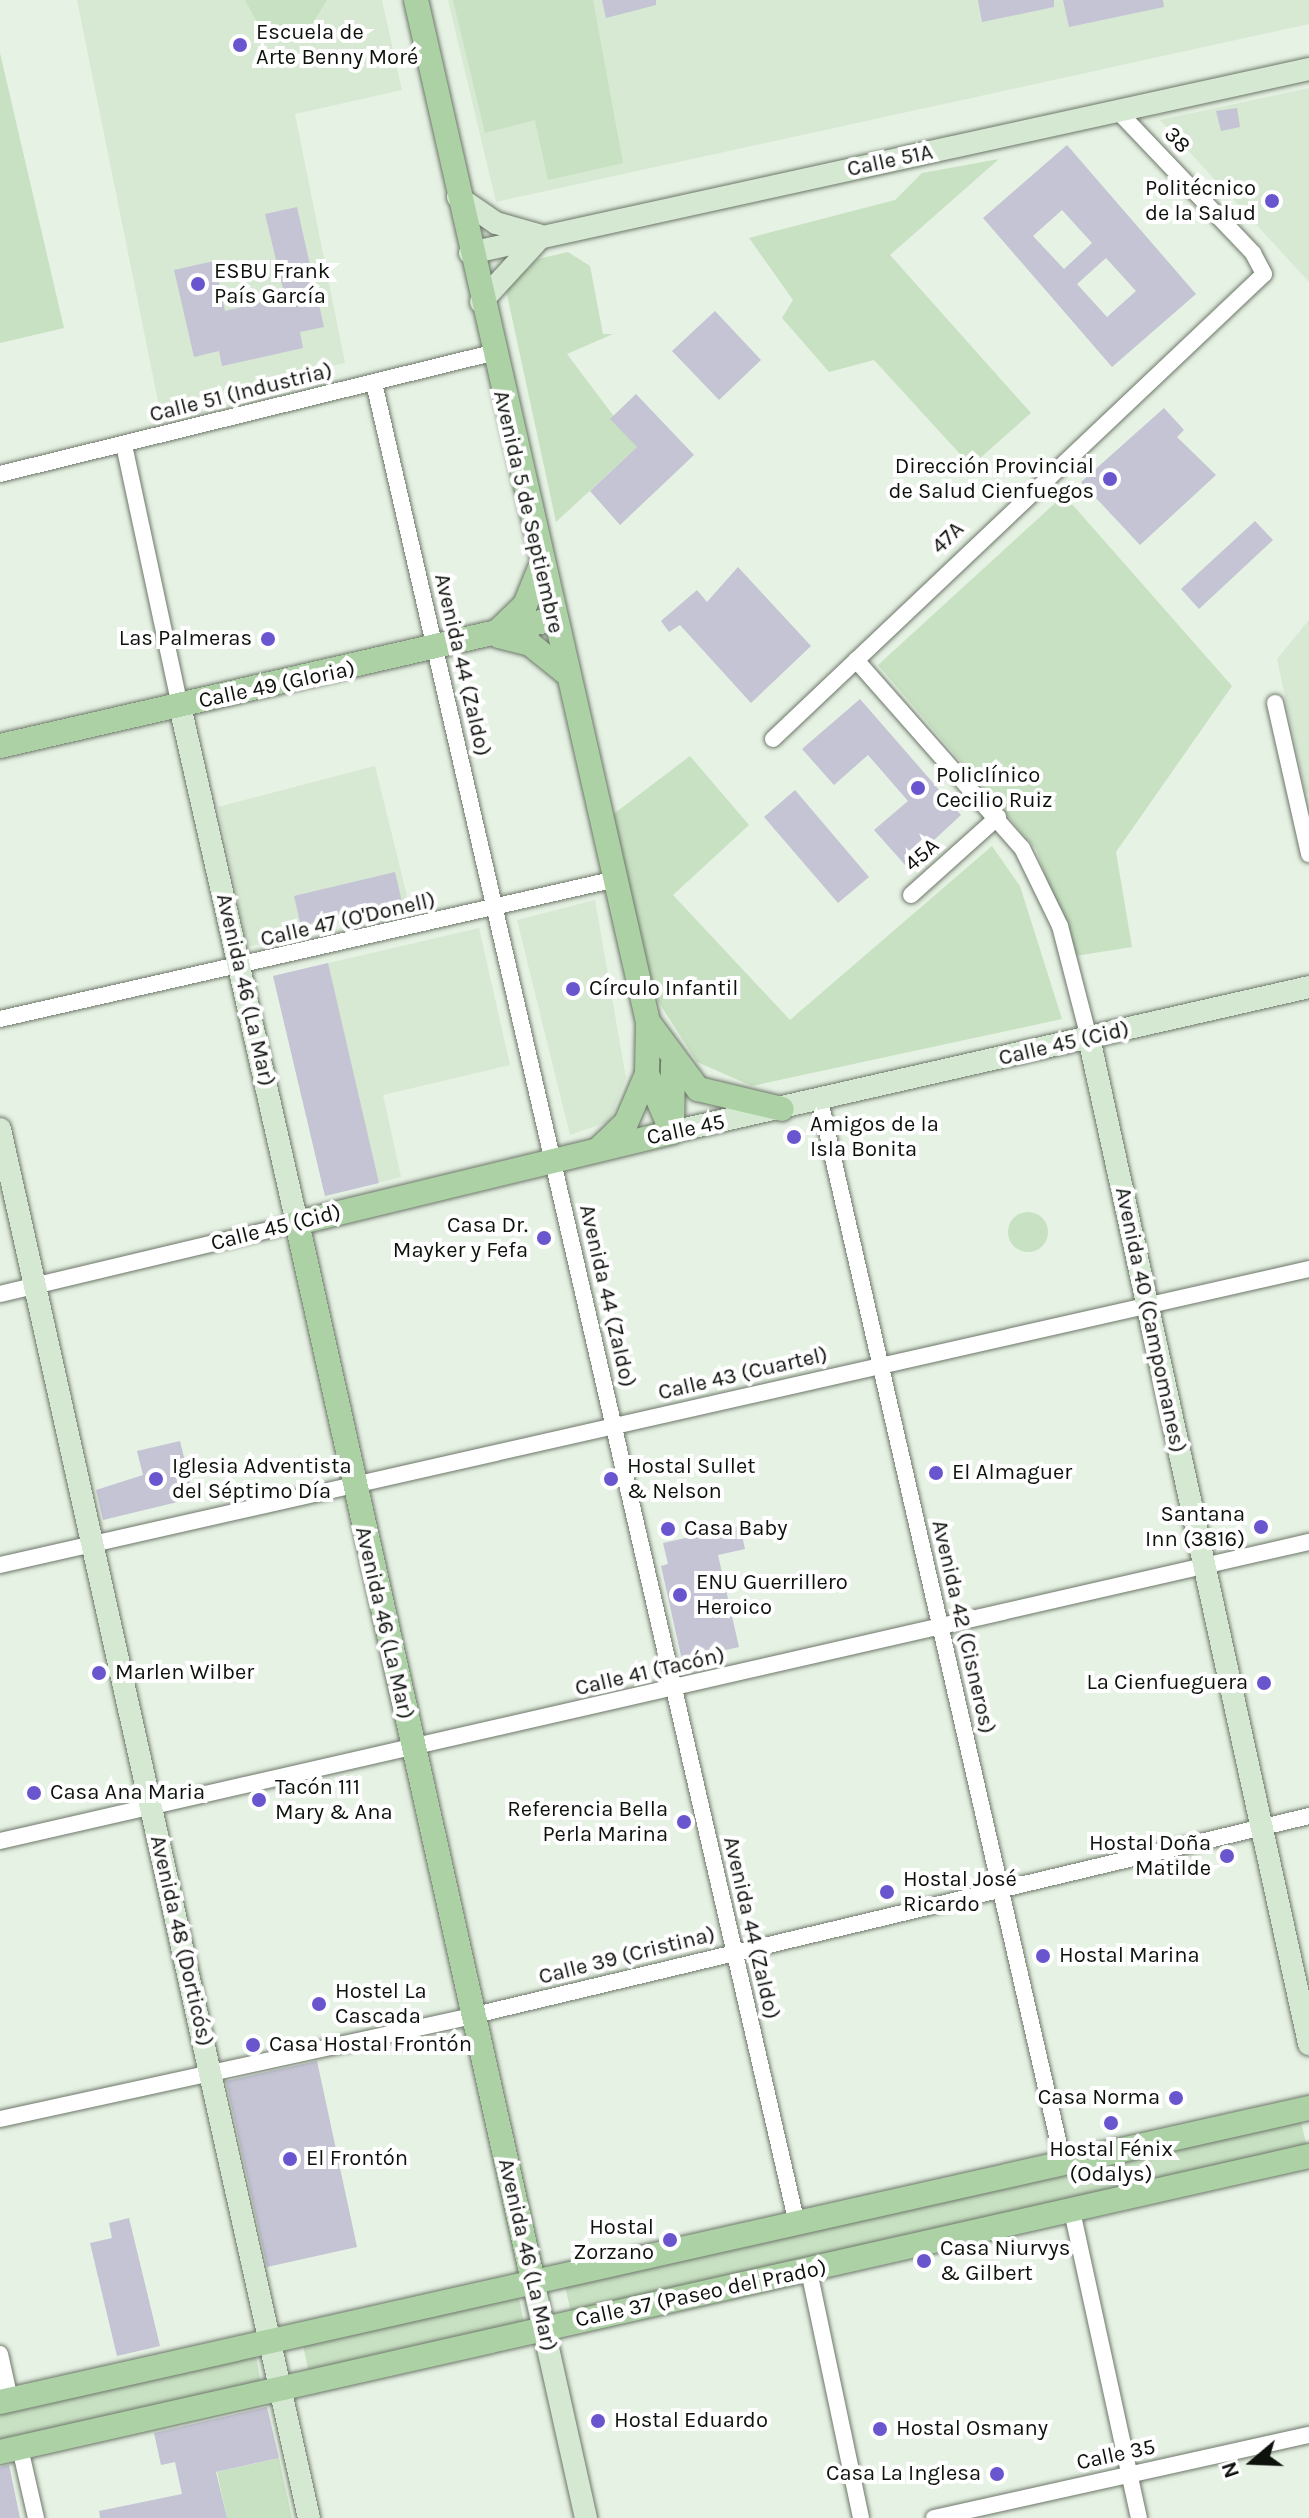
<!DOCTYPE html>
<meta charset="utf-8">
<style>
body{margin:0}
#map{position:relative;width:1309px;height:2518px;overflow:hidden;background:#e6f2e4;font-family:Karla,sans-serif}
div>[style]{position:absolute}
.built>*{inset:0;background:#d7e8d3}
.green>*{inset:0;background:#c8e1c2}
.round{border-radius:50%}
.building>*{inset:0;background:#c4c4d5}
.roads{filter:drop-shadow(0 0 2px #6d776a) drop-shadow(0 0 2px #6d776a)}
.street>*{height:16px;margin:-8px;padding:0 8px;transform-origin:8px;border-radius:8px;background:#fff}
.secondary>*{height:22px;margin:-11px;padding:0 11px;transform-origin:11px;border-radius:11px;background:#d5e8d1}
.primary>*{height:24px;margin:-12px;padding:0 12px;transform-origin:12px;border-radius:12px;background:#acd1a4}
.dots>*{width:22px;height:22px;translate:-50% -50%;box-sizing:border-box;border:4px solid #fff;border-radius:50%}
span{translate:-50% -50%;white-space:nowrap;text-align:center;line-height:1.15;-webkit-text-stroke:8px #fff;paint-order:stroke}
.poi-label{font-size:22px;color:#0e120d}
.left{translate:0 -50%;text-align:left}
.right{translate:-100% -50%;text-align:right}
.street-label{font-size:22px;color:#0e120d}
.north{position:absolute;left:1213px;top:2422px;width:80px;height:80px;-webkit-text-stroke:6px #fff;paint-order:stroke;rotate:251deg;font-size:22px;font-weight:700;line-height:32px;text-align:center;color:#0e120d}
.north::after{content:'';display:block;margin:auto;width:28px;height:36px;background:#0e120d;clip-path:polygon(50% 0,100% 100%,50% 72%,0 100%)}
</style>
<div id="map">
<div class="built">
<i style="clip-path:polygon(77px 0,382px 0,402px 90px,295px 114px,345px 363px,159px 406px)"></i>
<i style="clip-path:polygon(448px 0,1309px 0,1309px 24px,496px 202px)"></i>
<i style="clip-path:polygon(1309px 88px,1309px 282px,1160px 120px)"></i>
<i style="clip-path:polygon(1309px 620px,1309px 793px,1306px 794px,1277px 659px)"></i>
<i style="clip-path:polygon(375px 766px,409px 904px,248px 947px,218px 807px)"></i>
<i style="clip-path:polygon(595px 900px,626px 1078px,610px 1121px,570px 1135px,517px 920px)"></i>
<i style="clip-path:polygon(479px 928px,510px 1065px,383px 1095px,401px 1177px,325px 1196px,273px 976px)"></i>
</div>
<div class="green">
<i style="clip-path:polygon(245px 0,327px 0,313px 23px,285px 32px,257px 22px)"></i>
<i style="clip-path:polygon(453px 0,593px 0,623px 163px,548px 180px,535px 120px,485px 133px)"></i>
<i style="clip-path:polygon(0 53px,64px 328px,0 343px)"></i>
<i style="clip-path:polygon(999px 159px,890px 255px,1031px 413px,971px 466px,874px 360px,829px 372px,782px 318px,793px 300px,749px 238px,895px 200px,922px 173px)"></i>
<i style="clip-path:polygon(568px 252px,590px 266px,603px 334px,613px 334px,567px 354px,637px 447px,556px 522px,506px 290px,538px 259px)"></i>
<i style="clip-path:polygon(1064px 495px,1232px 686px,1116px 852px,1132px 947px,1075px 956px,1036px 849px,878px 665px)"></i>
<i style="clip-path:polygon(690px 756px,749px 825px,673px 895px,790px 1020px,992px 846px,1020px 886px,1062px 1019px,752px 1086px,697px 1062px,656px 998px,611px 816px)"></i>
<i class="round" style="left:1008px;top:1212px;width:40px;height:40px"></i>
<i style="clip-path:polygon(1300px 2117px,1307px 2148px,571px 2313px,564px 2281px)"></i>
<i style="clip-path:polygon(518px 2292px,524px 2324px,309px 2373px,302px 2341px)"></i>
<i style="clip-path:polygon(255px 2352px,261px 2383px,0 2441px,0 2410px)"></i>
<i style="clip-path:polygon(279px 2458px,292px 2518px,227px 2518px,217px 2472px)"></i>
</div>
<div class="building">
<i style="clip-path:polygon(602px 0,656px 0,656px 5px,606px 18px)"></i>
<i style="clip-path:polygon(978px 0,1054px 0,1054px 7px,982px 22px)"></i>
<i style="clip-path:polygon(1063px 0,1163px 0,1164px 7px,1069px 27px)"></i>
<i style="clip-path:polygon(1237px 108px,1240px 127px,1221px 131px,1216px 111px)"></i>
<i style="clip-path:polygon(evenodd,1067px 145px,1196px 294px,1112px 367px,983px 218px,1067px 145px,1062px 210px,1092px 243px,1064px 269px,1033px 236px,1062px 210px,1067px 145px,1106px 258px,1136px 291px,1107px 317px,1077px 284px,1106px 258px)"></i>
<i style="clip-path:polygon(297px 207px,324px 327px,300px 332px,303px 348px,222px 366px,219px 351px,194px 357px,174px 270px,214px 261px,225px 311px,285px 297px,265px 214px)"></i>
<i style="clip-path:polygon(715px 311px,761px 360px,719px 400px,672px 351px)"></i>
<i style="clip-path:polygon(636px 394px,694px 455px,620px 525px,590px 491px,637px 447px,610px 419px)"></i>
<i style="clip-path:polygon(1164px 408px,1184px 430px,1177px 437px,1216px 475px,1140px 545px,1081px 482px)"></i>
<i style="clip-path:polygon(1255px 521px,1273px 540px,1199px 609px,1181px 589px)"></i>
<i style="clip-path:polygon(738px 567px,811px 646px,751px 703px,680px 625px,669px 632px,661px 621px,697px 590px,707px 602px)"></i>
<i style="clip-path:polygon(860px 699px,961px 815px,906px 866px,874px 830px,908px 801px,868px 755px,834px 785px,802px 749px)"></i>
<i style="clip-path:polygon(795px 790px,869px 877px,838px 903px,764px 817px)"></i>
<i style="clip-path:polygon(395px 872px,402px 902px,301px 926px,294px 896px)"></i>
<i style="clip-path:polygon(328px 963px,379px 1183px,325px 1196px,273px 976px)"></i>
<i style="clip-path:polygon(180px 1441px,194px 1498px,103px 1520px,96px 1490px,143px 1475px,137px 1451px)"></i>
<i style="clip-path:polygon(740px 1526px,745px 1549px,718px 1555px,739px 1647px,682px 1660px,661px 1566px,668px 1564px,663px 1543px)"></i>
<i style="clip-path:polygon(317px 2061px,357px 2247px,267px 2267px,226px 2081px)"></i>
<i style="clip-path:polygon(129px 2218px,160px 2346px,117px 2356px,90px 2243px,112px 2238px,109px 2223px)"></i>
<i style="clip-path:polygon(267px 2407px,279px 2458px,216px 2472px,227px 2518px,100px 2518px,99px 2511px,182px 2494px,175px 2462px,161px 2465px,154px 2433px)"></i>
<i style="clip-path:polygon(9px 2465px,20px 2518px,0 2518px,0 2467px)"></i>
</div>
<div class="roads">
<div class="street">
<i style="left:374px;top:383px;width:1884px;rotate:77.06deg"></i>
<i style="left:124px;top:445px;width:267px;rotate:77.9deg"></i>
<i style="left:0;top:474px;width:507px;rotate:-13.82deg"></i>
<i style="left:856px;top:660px;width:251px;rotate:48.6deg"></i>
<i style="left:1022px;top:848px;width:87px;rotate:64deg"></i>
<i style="left:1060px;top:926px;width:116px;rotate:75.5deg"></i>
<i style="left:1275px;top:703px;width:155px;rotate:77.3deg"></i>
<i style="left:773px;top:739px;width:676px;rotate:-43.44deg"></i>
<i style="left:1264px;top:274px;width:24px;rotate:-118deg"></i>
<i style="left:1253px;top:253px;width:196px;rotate:-133.6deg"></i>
<i style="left:911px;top:895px;width:117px;rotate:-41.9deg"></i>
<i style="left:0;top:1019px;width:628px;rotate:-12.8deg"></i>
<i style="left:820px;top:1101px;width:1088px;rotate:77.1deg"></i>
<i style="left:0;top:1294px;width:305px;rotate:-13.4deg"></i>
<i style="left:0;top:1565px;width:1342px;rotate:-12.74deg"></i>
<i style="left:0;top:1841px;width:1343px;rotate:-12.87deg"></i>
<i style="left:0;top:2119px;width:482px;rotate:-12.3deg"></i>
<i style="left:471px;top:2016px;width:862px;rotate:-13.42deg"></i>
<i style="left:1072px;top:2211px;width:314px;rotate:77.7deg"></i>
<i style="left:809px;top:2271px;width:252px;rotate:78.1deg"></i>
<i style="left:0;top:2354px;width:46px;rotate:77.5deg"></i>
<i style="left:20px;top:2448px;width:72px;rotate:77.1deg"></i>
<i style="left:934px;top:2518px;width:384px;rotate:-12.5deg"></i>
</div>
<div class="secondary">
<i style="left:458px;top:197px;width:46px;rotate:34.4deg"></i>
<i style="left:496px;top:223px;width:44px;rotate:15.9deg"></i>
<i style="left:470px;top:253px;width:859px;rotate:-12.37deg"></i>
<i style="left:481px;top:302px;width:86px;rotate:-47.4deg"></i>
<i style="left:180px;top:706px;width:530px;rotate:77.25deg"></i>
<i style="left:1089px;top:1038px;width:1030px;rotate:77.66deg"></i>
<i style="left:0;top:1129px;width:1423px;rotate:77.46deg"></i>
<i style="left:672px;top:1132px;width:653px;rotate:-12.82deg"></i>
<i style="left:533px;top:2281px;width:243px;rotate:77.4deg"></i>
</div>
<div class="primary">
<i style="left:416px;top:0;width:1048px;rotate:77.21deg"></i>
<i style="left:648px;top:1022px;width:84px;rotate:53.3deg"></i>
<i style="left:698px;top:1089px;width:86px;rotate:13.4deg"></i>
<i style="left:497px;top:632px;width:39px;rotate:-44deg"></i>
<i style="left:525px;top:605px;width:40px;rotate:-68deg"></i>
<i style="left:499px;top:636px;width:32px;rotate:14deg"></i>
<i style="left:530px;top:644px;width:45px;rotate:38.7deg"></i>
<i style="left:0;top:746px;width:567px;rotate:-12.93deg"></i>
<i style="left:648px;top:1025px;width:49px;rotate:91.2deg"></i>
<i style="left:647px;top:1074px;width:63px;rotate:66.7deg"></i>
<i style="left:672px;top:1132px;width:68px;rotate:-89.2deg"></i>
<i style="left:600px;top:1148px;width:36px;rotate:-44deg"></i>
<i style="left:626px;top:1123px;width:53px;rotate:-66.8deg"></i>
<i style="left:533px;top:2281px;width:1084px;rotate:-102.57deg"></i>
<i style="left:297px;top:1223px;width:386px;rotate:-13.6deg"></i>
<i style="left:0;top:2402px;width:1342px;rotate:-12.66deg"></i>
<i style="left:0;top:2452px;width:1342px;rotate:-12.74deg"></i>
</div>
</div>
<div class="dots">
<i style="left:240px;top:45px;background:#6955ce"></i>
<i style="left:1272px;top:201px;background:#6955ce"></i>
<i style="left:198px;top:284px;background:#6955ce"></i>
<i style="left:1110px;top:479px;background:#6955ce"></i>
<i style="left:268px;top:639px;background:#6955ce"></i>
<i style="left:918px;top:788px;background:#6955ce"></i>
<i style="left:573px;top:989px;background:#6955ce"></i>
<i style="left:794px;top:1137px;background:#6955ce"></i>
<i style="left:544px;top:1238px;background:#6955ce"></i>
<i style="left:936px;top:1473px;background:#6955ce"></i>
<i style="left:156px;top:1479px;background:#6955ce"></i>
<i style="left:611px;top:1479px;background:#6955ce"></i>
<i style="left:1261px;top:1527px;background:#6955ce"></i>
<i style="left:668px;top:1529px;background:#6955ce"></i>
<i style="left:680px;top:1595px;background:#6955ce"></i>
<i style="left:99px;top:1673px;background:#6955ce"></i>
<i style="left:1264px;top:1683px;background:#6955ce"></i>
<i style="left:34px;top:1793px;background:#6955ce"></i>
<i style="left:259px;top:1800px;background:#6955ce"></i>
<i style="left:684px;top:1822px;background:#6955ce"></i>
<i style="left:1227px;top:1856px;background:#6955ce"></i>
<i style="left:887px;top:1892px;background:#6955ce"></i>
<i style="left:1043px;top:1956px;background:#6955ce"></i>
<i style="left:319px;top:2004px;background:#6955ce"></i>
<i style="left:253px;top:2045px;background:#6955ce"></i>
<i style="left:1176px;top:2098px;background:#6955ce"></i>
<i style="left:1111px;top:2123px;background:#6955ce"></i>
<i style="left:290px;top:2159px;background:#6955ce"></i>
<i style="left:670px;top:2240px;background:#6955ce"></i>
<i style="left:924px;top:2261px;background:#6955ce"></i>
<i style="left:598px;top:2421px;background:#6955ce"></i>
<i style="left:880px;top:2429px;background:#6955ce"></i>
<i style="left:997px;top:2474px;background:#6955ce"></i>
</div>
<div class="poi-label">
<span class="left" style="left:256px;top:45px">Escuela de<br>Arte Benny Moré</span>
<span class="right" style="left:1256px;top:201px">Politécnico<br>de la Salud</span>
<span class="left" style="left:214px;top:284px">ESBU Frank<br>País García</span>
<span class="right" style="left:1094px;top:479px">Dirección Provincial<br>de Salud Cienfuegos</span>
<span class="right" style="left:252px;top:639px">Las Palmeras</span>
<span class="left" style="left:936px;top:788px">Policlínico<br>Cecilio Ruiz</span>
<span class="left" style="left:589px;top:989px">Círculo Infantil</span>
<span class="left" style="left:810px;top:1137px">Amigos de la<br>Isla Bonita</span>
<span class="right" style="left:528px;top:1238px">Casa Dr.<br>Mayker y Fefa</span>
<span class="left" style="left:172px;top:1479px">Iglesia Adventista<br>del Séptimo Día</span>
<span class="left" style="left:627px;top:1479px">Hostal Sullet<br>&amp; Nelson</span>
<span class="left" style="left:952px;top:1473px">El Almaguer</span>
<span class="right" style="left:1245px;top:1527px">Santana<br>Inn (3816)</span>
<span class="left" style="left:684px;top:1529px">Casa Baby</span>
<span class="left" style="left:696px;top:1595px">ENU Guerrillero<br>Heroico</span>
<span class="left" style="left:115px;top:1673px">Marlen Wilber</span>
<span class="right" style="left:1248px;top:1683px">La Cienfueguera</span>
<span class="left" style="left:275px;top:1800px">Tacón 111<br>Mary &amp; Ana</span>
<span class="left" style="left:50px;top:1793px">Casa Ana Maria</span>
<span class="right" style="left:668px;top:1822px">Referencia Bella<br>Perla Marina</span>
<span class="right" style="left:1211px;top:1856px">Hostal Doña<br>Matilde</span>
<span class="left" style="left:903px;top:1892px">Hostal José<br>Ricardo</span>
<span class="left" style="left:1059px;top:1956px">Hostal Marina</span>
<span class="left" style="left:335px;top:2004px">Hostel La<br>Cascada</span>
<span class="left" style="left:269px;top:2045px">Casa Hostal Frontón</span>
<span class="right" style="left:1160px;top:2098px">Casa Norma</span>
<span style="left:1111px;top:2162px">Hostal Fénix<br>(Odalys)</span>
<span class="left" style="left:306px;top:2159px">El Frontón</span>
<span class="right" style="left:654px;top:2240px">Hostal<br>Zorzano</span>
<span class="left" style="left:940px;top:2261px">Casa Niurvys<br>&amp; Gilbert</span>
<span class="left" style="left:614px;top:2421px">Hostal Eduardo</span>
<span class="left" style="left:896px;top:2429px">Hostal Osmany</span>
<span class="right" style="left:981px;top:2474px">Casa La Inglesa</span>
</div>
<div class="street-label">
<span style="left:1177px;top:140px;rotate:47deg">38</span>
<span style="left:890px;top:161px;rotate:-12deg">Calle 51A</span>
<span style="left:241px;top:393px;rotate:-14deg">Calle 51 (Industria)</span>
<span style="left:528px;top:512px;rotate:77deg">Avenida 5 de Septiembre</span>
<span style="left:948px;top:538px;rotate:-45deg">47A</span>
<span style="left:462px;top:665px;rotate:77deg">Avenida 44 (Zaldo)</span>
<span style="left:277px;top:685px;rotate:-12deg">Calle 49 (Gloria)</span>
<span style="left:922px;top:855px;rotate:-42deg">45A</span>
<span style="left:348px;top:920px;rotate:-13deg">Calle 47 (O'Donell)</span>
<span style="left:245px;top:990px;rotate:77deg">Avenida 46 (La Mar)</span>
<span style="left:1064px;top:1044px;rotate:-13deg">Calle 45 (Cid)</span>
<span style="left:686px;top:1130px;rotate:-12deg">Calle 45</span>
<span style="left:276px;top:1228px;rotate:-14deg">Calle 45 (Cid)</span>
<span style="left:607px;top:1296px;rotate:77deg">Avenida 44 (Zaldo)</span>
<span style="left:1150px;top:1320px;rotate:78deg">Avenida 40 (Campomanes)</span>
<span style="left:743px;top:1374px;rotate:-13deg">Calle 43 (Cuartel)</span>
<span style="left:384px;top:1623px;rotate:77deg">Avenida 46 (La Mar)</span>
<span style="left:963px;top:1627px;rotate:77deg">Avenida 42 (Cisneros)</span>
<span style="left:650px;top:1672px;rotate:-13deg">Calle 41 (Tacón)</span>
<span style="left:751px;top:1928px;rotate:77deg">Avenida 44 (Zaldo)</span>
<span style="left:181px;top:1941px;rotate:77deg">Avenida 48 (Dorticós)</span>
<span style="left:627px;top:1956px;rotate:-14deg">Calle 39 (Cristina)</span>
<span style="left:527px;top:2255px;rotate:77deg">Avenida 46 (La Mar)</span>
<span style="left:701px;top:2294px;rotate:-12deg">Calle 37 (Paseo del Prado)</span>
<span style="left:1116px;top:2455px;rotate:-12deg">Calle 35</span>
</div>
<div class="north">N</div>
</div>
